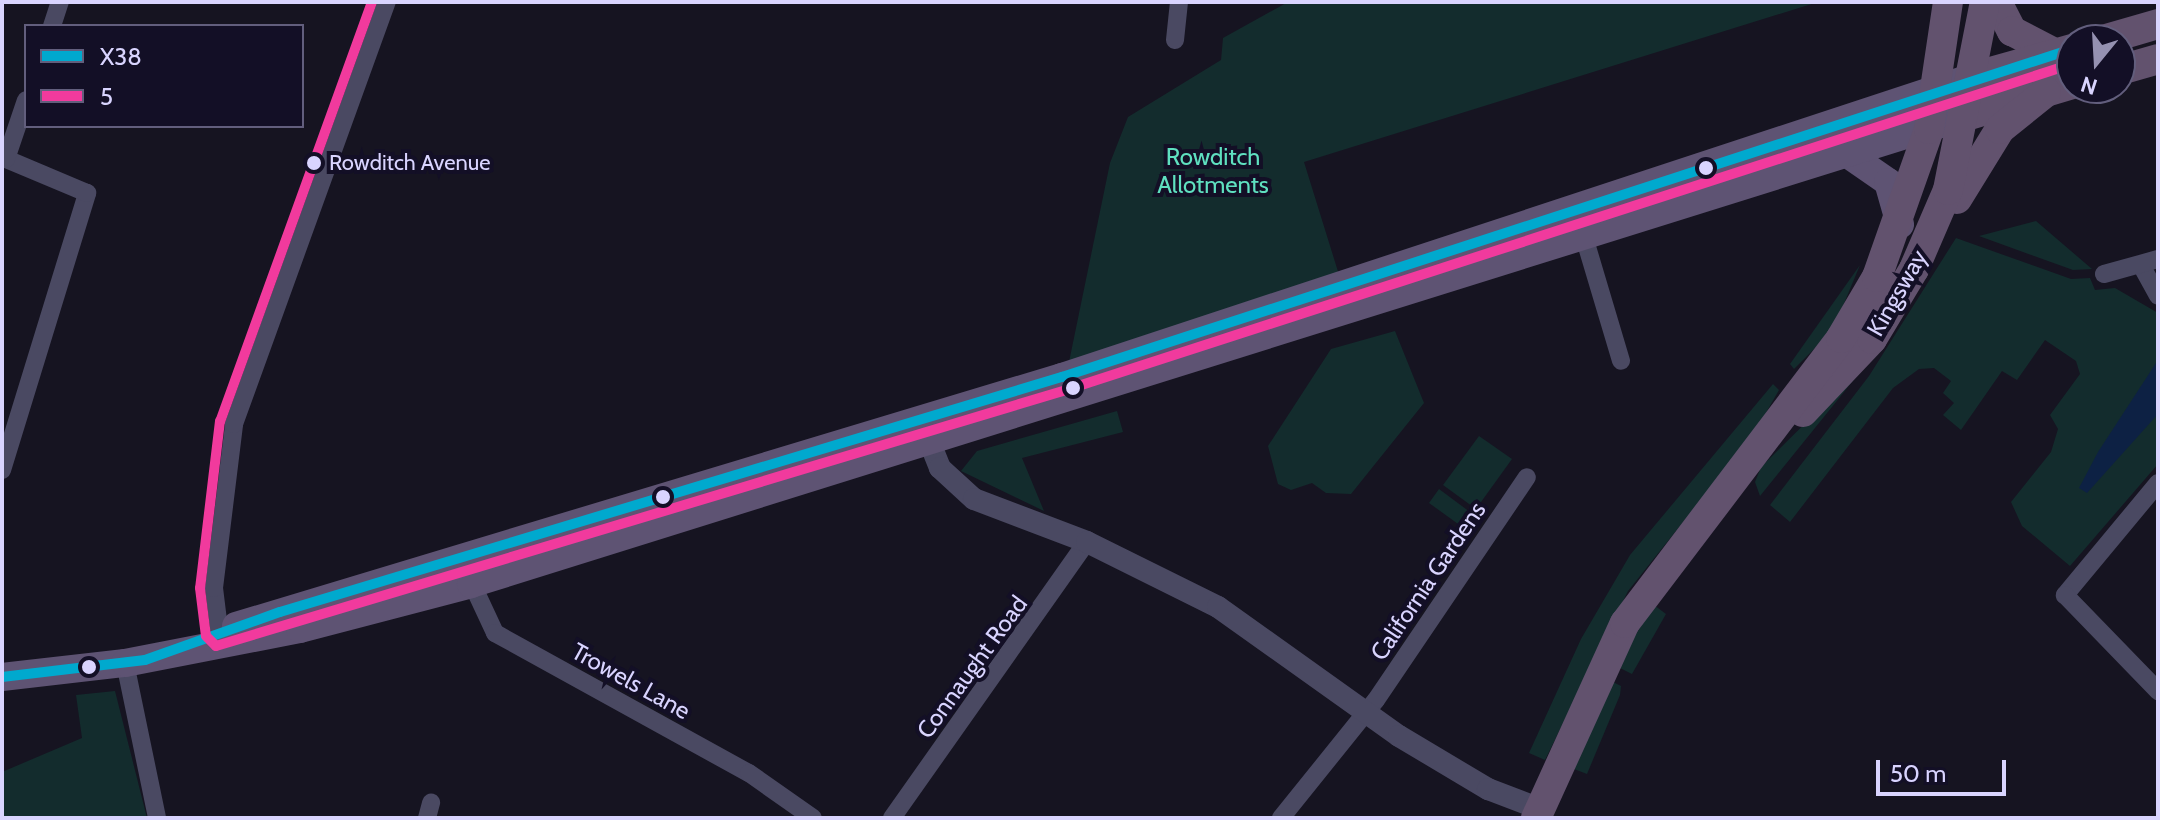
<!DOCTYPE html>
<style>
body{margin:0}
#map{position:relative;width:2160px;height:820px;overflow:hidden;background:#161421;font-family:Cabin,sans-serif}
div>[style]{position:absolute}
.green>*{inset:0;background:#132c2d}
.water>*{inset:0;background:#0d2144}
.minor>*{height:18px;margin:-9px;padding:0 9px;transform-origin:9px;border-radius:9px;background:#4a4962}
.tertiary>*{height:22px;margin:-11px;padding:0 11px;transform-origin:11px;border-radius:11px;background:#4a4962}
.primary>*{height:28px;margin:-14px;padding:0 14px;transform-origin:14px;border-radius:14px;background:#5e5373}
.trunk>*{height:30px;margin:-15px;padding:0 15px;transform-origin:15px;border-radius:15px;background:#62526e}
.bus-1>*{height:10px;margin:-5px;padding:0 5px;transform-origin:5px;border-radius:5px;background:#00a9ce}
.bus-2>*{height:10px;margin:-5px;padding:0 5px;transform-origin:5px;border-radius:5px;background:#f13a9d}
.dots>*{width:22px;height:22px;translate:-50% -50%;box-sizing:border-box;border:4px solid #130f26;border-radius:50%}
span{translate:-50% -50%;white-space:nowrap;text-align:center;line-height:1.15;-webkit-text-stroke:8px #130f26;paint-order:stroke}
.bus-label{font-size:22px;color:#d9d4ff}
.left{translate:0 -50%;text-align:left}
.park-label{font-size:24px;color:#5fe0c0}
.street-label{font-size:24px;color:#d9d4ff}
.frame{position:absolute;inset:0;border:4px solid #d9d4ff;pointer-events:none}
.legend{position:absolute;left:24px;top:24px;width:280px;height:104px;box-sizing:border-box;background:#130f26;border:2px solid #625e7d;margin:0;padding:10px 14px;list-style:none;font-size:24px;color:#d9d4ff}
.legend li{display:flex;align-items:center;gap:16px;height:40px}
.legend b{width:40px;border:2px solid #625e7d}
.north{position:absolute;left:2056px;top:24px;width:80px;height:80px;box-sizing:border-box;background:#130f26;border:2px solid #625e7d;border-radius:50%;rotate:198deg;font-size:22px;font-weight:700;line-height:32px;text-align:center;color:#d9d4ff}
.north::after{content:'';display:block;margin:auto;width:28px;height:36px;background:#9591b1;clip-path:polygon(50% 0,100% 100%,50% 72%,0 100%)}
.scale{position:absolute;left:1876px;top:760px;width:130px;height:36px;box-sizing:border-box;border:4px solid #d9d4ff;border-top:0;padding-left:10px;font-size:24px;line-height:28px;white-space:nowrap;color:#d9d4ff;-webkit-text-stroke:6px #130f26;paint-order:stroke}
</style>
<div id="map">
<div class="green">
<i style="clip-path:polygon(1288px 2px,1818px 2px,1304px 162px,1340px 278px,1069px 362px,1110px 163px,1128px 117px,1221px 60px,1223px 38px)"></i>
<i style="clip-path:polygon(2036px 221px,2092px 269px,2073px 270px,1979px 236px)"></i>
<i style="clip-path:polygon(1956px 238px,2071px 279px,2090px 278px,2095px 290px,2115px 288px,2158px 313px,2158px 464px,2070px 566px,2022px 526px,2011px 502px,2051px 452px,2058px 429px,2050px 415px,2080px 374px,2076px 361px,2045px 340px,2017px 380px,2002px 371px,1961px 430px,1943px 415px,1954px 403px,1943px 393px,1951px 381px,1934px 368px,1919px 369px,1893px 388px,1790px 522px,1770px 505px,1869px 376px)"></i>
<i style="clip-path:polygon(1860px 265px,1833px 330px,1794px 369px,1790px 364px)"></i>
<i style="clip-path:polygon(1395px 331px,1424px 403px,1351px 494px,1326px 493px,1312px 483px,1291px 490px,1278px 484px,1268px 446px,1331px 349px)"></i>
<i style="clip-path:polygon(1871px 358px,1840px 397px,1760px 496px,1755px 482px,1761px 467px)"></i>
<i style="clip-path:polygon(1773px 384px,1779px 390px,1755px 432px,1628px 591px,1545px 760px,1529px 753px,1581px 639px,1630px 555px)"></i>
<i style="clip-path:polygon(1117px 411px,1123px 432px,1022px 458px,1044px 511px,961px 471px,977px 451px)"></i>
<i style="clip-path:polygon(1479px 436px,1512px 459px,1476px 509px,1443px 485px)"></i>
<i style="clip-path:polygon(1439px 489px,1482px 521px,1472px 534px,1429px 503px)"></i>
<i style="clip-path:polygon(1654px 605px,1666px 614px,1632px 674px,1616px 666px)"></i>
<i style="clip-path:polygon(1611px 681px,1621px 686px,1620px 695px,1587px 774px,1574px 769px)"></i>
<i style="clip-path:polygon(115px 691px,147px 818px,2px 818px,2px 772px,82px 738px,76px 695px)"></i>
</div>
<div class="water">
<i style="clip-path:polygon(2158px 360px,2158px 414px,2087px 493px,2079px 488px,2098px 452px)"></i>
</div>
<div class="minor">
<i style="left:52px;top:26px;width:25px;rotate:-72deg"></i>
<i style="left:1175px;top:40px;width:38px;rotate:-84deg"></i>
<i style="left:1585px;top:240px;width:126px;rotate:73.4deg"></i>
<i style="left:2141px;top:265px;width:35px;rotate:61deg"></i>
<i style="left:2104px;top:274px;width:56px;rotate:-15.5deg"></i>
<i style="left:2px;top:470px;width:290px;rotate:-72.9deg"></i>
<i style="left:87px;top:193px;width:88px;rotate:-157.2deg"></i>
<i style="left:6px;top:159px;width:62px;rotate:-71.3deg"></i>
<i style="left:2158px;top:483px;width:146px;rotate:129.7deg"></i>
<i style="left:2065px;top:595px;width:134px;rotate:45.9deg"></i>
<i style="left:468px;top:575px;width:64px;rotate:65deg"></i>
<i style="left:495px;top:633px;width:290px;rotate:28.9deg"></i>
<i style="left:749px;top:773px;width:78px;rotate:35.1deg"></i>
<i style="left:221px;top:645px;width:57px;rotate:-97deg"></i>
<i style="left:214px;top:588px;width:165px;rotate:-83deg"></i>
<i style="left:234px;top:424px;width:449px;rotate:-70.1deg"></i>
<i style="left:125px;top:663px;width:158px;rotate:78.3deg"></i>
<i style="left:427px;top:818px;width:16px;rotate:-75deg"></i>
<i style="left:892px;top:818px;width:338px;rotate:-54.8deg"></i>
<i style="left:1281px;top:818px;width:151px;rotate:-51.2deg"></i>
<i style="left:1376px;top:700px;width:269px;rotate:-55.9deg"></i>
</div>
<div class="tertiary">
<i style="left:924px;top:428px;width:43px;rotate:68.2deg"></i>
<i style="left:940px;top:468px;width:46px;rotate:42.4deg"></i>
<i style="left:974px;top:499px;width:121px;rotate:20.8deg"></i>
<i style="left:1087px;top:542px;width:146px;rotate:26.4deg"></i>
<i style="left:1218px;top:607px;width:222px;rotate:35.5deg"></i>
<i style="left:1399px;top:736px;width:104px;rotate:30.8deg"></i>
<i style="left:1488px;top:789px;width:56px;rotate:21deg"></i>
</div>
<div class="primary">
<i style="left:1852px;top:157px;width:44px;rotate:34.8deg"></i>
<i style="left:1888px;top:182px;width:44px;rotate:74.1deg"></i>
<i style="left:236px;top:626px;width:863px;rotate:-16.78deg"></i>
<i style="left:1062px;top:377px;width:959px;rotate:-18.23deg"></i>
<i style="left:2px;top:677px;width:124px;rotate:-6.5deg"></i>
<i style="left:125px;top:663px;width:178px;rotate:-11deg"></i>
<i style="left:300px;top:629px;width:177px;rotate:-14.7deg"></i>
<i style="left:471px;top:584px;width:1563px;rotate:-17.38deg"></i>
</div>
<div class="trunk">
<i style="left:1997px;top:2px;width:33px;rotate:63deg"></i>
<i style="left:2012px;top:31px;width:50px;rotate:27.6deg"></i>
<i style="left:2103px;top:40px;width:57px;rotate:-16.2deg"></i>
<i style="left:2120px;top:70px;width:40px;rotate:-16deg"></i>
<i style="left:1973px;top:77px;width:103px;rotate:-15.8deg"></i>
<i style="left:1963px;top:117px;width:114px;rotate:-16.8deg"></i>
<i style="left:1957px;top:199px;width:82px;rotate:-58.4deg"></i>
<i style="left:2000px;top:129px;width:59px;rotate:-38.8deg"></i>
<i style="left:1803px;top:412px;width:100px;rotate:-46.6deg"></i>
<i style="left:1872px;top:339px;width:82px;rotate:-59deg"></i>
<i style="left:1914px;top:269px;width:86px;rotate:-66.7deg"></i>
<i style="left:1948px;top:190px;width:192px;rotate:-78.9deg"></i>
<i style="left:1536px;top:818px;width:214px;rotate:-65.5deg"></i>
<i style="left:1625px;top:623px;width:358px;rotate:-52.8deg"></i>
<i style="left:1841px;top:338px;width:71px;rotate:-59.5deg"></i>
<i style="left:1877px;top:277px;width:157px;rotate:-70.6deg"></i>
<i style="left:1929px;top:129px;width:128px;rotate:-81.5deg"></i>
</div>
<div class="bus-1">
<i style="left:2px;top:677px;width:144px;rotate:-6.8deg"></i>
<i style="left:145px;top:660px;width:143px;rotate:-19.6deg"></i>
<i style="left:280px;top:612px;width:817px;rotate:-16.73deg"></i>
<i style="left:1062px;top:377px;width:1062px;rotate:-17.99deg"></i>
</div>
<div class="bus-2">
<i style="left:372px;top:2px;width:446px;rotate:109.9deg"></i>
<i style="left:220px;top:421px;width:168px;rotate:96.8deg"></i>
<i style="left:200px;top:588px;width:48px;rotate:82.9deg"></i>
<i style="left:206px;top:636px;width:14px;rotate:45deg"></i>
<i style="left:216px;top:646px;width:888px;rotate:-16.76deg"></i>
<i style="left:1066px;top:390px;width:1058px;rotate:-17.96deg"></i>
</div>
<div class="dots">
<i style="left:314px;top:163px;background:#d9d4ff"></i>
<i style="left:1706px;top:168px;background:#d9d4ff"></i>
<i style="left:1073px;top:388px;background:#d9d4ff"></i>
<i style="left:663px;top:497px;background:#d9d4ff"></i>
<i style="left:89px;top:667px;background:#d9d4ff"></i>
</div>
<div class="bus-label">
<span class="left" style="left:329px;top:163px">Rowditch Avenue</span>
</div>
<div class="park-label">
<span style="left:1213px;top:171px">Rowditch<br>Allotments</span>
</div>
<div class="street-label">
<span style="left:1897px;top:293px;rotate:-60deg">Kingsway</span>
<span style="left:1428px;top:581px;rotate:-56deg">California Gardens</span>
<span style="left:972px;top:667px;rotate:-54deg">Connaught Road</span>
<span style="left:631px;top:681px;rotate:29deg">Trowels Lane</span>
</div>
<div class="frame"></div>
<ul class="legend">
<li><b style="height:10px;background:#00a9ce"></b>X38</li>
<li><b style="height:10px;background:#f13a9d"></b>5</li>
</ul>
<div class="north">N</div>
<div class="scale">50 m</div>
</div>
